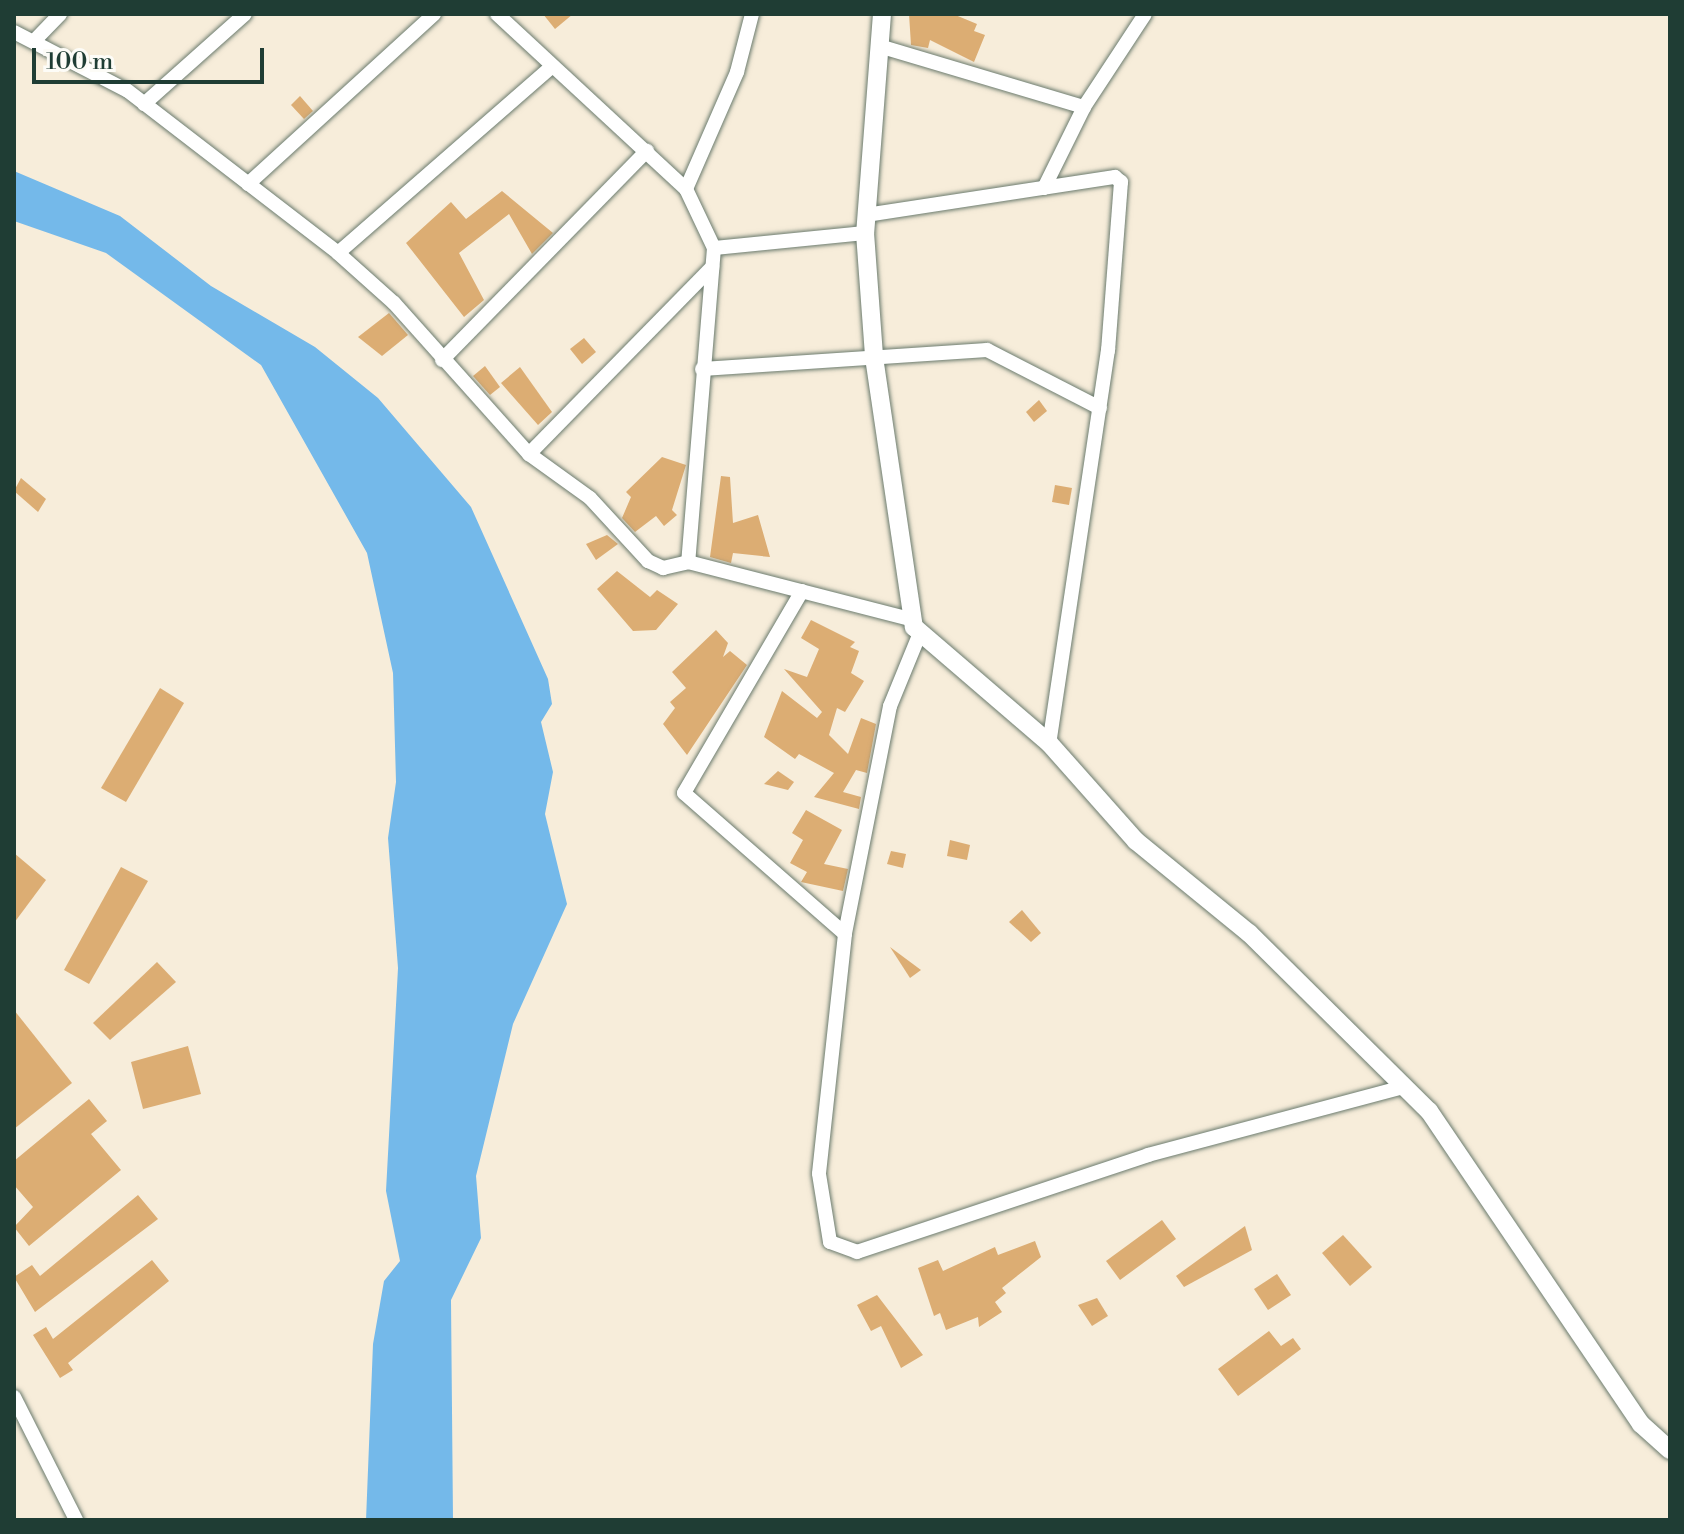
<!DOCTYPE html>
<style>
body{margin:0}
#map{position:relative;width:1684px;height:1534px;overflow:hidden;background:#f7edda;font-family:"Libre Bodoni",serif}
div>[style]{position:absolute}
.water>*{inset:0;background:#74b9ea}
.building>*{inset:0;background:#dcad73}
.roads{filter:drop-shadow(0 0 2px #6b7b6e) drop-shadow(0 0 2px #6b7b6e)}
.minor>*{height:14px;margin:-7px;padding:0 7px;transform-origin:7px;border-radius:7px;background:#fff}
.tertiary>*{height:18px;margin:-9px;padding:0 9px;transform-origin:9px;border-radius:9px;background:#fff}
span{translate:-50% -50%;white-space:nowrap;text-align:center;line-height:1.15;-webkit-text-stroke:6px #fdfcf7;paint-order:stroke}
.frame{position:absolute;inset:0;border:16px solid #1f3d34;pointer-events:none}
.scale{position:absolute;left:32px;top:48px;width:232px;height:36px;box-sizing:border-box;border:4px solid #1f3d34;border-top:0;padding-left:10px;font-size:24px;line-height:28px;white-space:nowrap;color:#1f3d34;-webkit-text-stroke:6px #fdfcf7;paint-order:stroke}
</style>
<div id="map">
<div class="water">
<i style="clip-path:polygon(14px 171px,120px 216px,211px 286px,315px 347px,378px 398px,471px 507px,548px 679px,552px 704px,541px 722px,553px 772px,545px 814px,567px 904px,513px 1024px,476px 1176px,481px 1238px,451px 1300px,453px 1520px,366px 1520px,373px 1344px,384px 1281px,400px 1261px,386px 1191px,398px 968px,388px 838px,396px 782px,393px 673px,367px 553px,261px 365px,106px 253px,14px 221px)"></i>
</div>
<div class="building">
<i style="clip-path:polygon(543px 14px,573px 14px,555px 29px)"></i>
<i style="clip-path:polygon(909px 14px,953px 14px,977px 24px,974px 31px,985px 35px,974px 62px,930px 40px,928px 48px,911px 45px)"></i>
<i style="clip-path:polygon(300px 96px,313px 111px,304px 119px,291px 105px)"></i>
<i style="clip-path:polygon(502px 191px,553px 233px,532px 254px,509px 214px,459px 253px,484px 300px,464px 317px,406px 243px,451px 202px,466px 219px)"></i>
<i style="clip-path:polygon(389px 313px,408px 335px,382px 356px,358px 337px)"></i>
<i style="clip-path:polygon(584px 338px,596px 352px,582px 364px,570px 349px)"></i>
<i style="clip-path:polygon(485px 366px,500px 387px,490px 395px,473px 376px)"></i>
<i style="clip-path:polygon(520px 367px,552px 412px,538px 425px,501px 383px)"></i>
<i style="clip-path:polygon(1039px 400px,1047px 411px,1034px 422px,1026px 412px)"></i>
<i style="clip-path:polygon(662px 457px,686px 465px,672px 510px,677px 515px,664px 526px,656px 516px,635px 532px,622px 518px,631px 497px,626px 492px)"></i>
<i style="clip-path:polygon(721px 476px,730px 477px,733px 523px,758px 515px,770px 557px,733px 553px,731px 563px,710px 557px)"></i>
<i style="clip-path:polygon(21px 478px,46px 499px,38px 512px,14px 491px)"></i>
<i style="clip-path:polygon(1055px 485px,1072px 488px,1069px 505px,1052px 502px)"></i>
<i style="clip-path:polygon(607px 535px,618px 544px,596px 560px,586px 544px)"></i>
<i style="clip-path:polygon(617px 571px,650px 597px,657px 590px,678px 604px,656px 630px,633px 631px,597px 589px)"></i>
<i style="clip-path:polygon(811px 620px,855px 642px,850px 647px,859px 651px,851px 673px,864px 681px,845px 712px,837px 708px,829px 735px,848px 754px,861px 718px,876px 724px,867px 773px,856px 770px,843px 792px,861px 797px,859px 809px,814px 797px,834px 773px,799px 754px,795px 759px,764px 737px,782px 691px,817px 718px,822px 712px,784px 669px,807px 677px,819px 649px,801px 638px)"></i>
<i style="clip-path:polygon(716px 630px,728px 643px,723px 657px,730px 651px,747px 665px,687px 755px,663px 724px,675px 708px,670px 702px,686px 688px,672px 672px)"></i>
<i style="clip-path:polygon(160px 688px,184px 703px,126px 802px,101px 788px)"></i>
<i style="clip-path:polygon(778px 771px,794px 782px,788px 790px,764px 784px)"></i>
<i style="clip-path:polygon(806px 810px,842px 830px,824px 864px,848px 869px,843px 891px,801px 882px,807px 872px,790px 863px,803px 840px,792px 833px)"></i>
<i style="clip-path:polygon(950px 840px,970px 845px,967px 860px,947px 856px)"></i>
<i style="clip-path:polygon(891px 851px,906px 854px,903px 868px,887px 864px)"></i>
<i style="clip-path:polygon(14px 853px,46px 880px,14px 923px)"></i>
<i style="clip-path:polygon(121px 867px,148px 881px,89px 984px,64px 970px)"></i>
<i style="clip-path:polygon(1022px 910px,1041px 933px,1031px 942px,1009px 922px)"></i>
<i style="clip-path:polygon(890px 947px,921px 970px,910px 978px)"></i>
<i style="clip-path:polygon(157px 962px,176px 982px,110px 1040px,93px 1023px)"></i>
<i style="clip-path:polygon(14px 1010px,72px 1083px,14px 1129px)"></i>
<i style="clip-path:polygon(188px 1046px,201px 1094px,143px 1109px,131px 1062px)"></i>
<i style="clip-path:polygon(89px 1099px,107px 1121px,91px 1134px,121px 1170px,29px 1246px,14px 1227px,33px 1207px,14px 1185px,14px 1161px)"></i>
<i style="clip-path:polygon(138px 1195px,158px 1219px,35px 1312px,14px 1277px,32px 1265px,40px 1276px)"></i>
<i style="clip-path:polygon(1162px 1220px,1176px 1239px,1120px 1280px,1106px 1261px)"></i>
<i style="clip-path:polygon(1245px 1226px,1252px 1250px,1184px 1287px,1176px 1276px)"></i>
<i style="clip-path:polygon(1343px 1235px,1372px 1267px,1350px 1286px,1322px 1253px)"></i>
<i style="clip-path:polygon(1035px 1241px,1041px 1257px,1002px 1288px,1006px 1293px,995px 1302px,1002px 1312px,979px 1327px,978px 1317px,946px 1330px,940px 1313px,934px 1316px,918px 1268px,938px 1260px,943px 1271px,995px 1247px,998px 1255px)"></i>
<i style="clip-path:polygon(152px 1260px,169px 1281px,68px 1363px,73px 1370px,60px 1378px,33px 1335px,46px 1327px,53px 1339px)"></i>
<i style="clip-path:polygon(1277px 1274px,1291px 1295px,1268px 1310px,1254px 1289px)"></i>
<i style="clip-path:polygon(877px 1295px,923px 1355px,901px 1368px,881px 1326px,871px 1331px,857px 1305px)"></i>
<i style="clip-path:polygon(1097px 1298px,1108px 1316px,1092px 1326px,1078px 1305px)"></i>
<i style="clip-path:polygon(1269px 1331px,1281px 1346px,1293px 1338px,1301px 1349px,1238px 1396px,1218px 1369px)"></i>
</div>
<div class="roads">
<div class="minor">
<i style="left:497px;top:14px;width:258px;rotate:42.8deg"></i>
<i style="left:686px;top:189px;width:65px;rotate:64.6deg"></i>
<i style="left:714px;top:248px;width:315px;rotate:94.7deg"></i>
<i style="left:14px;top:32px;width:128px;rotate:27.4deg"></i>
<i style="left:128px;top:91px;width:265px;rotate:37.6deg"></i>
<i style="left:338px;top:253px;width:75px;rotate:41.8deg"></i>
<i style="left:394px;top:303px;width:203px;rotate:48.2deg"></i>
<i style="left:529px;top:454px;width:75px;rotate:35.8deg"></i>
<i style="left:590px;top:498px;width:86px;rotate:47.4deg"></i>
<i style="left:648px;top:561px;width:17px;rotate:25deg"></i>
<i style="left:663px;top:568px;width:26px;rotate:-13deg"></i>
<i style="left:688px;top:562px;width:229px;rotate:14.4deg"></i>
<i style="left:36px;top:39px;width:35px;rotate:-46deg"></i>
<i style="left:879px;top:46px;width:214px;rotate:16.6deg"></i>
<i style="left:144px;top:104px;width:135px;rotate:-41.7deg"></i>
<i style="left:248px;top:184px;width:252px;rotate:-42.4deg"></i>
<i style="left:1044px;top:188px;width:90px;rotate:-63.7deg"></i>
<i style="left:1084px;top:107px;width:111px;rotate:-56.7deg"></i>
<i style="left:686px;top:189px;width:128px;rotate:-66.4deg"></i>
<i style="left:737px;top:72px;width:60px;rotate:-75.5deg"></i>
<i style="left:866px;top:215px;width:252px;rotate:-8.7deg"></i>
<i style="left:1115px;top:177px;width:8px;rotate:40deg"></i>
<i style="left:1121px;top:182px;width:169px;rotate:94.4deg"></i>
<i style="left:1108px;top:350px;width:397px;rotate:98.5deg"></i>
<i style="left:714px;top:248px;width:152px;rotate:-5.7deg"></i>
<i style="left:338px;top:253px;width:280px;rotate:-41.1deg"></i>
<i style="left:442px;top:360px;width:293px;rotate:-45.6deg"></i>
<i style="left:702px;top:369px;width:286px;rotate:-3.8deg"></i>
<i style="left:987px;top:350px;width:127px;rotate:27.2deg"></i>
<i style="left:529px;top:454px;width:262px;rotate:-45.6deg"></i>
<i style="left:802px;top:591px;width:234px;rotate:120.3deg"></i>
<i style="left:684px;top:793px;width:214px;rotate:41.2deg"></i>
<i style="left:920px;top:633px;width:79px;rotate:112.3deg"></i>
<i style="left:890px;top:706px;width:232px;rotate:101.2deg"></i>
<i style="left:845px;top:934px;width:241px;rotate:96.2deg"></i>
<i style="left:819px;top:1174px;width:69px;rotate:80.8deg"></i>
<i style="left:830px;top:1242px;width:29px;rotate:20deg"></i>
<i style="left:857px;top:1252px;width:307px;rotate:-18.4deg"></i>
<i style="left:1148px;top:1155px;width:265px;rotate:-14.9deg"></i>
<i style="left:14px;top:1397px;width:138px;rotate:63.2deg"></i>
</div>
<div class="tertiary">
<i style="left:882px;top:14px;width:220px;rotate:94.4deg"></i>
<i style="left:865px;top:233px;width:124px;rotate:85.8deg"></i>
<i style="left:874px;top:357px;width:273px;rotate:81.6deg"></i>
<i style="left:914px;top:627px;width:178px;rotate:40.7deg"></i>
<i style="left:1049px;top:743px;width:131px;rotate:48.4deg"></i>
<i style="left:1136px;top:841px;width:146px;rotate:39.2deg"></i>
<i style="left:1249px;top:933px;width:253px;rotate:44.7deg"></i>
<i style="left:1429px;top:1111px;width:378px;rotate:55.9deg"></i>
<i style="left:1641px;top:1424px;width:39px;rotate:42deg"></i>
</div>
</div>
<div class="frame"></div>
<div class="scale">100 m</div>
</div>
